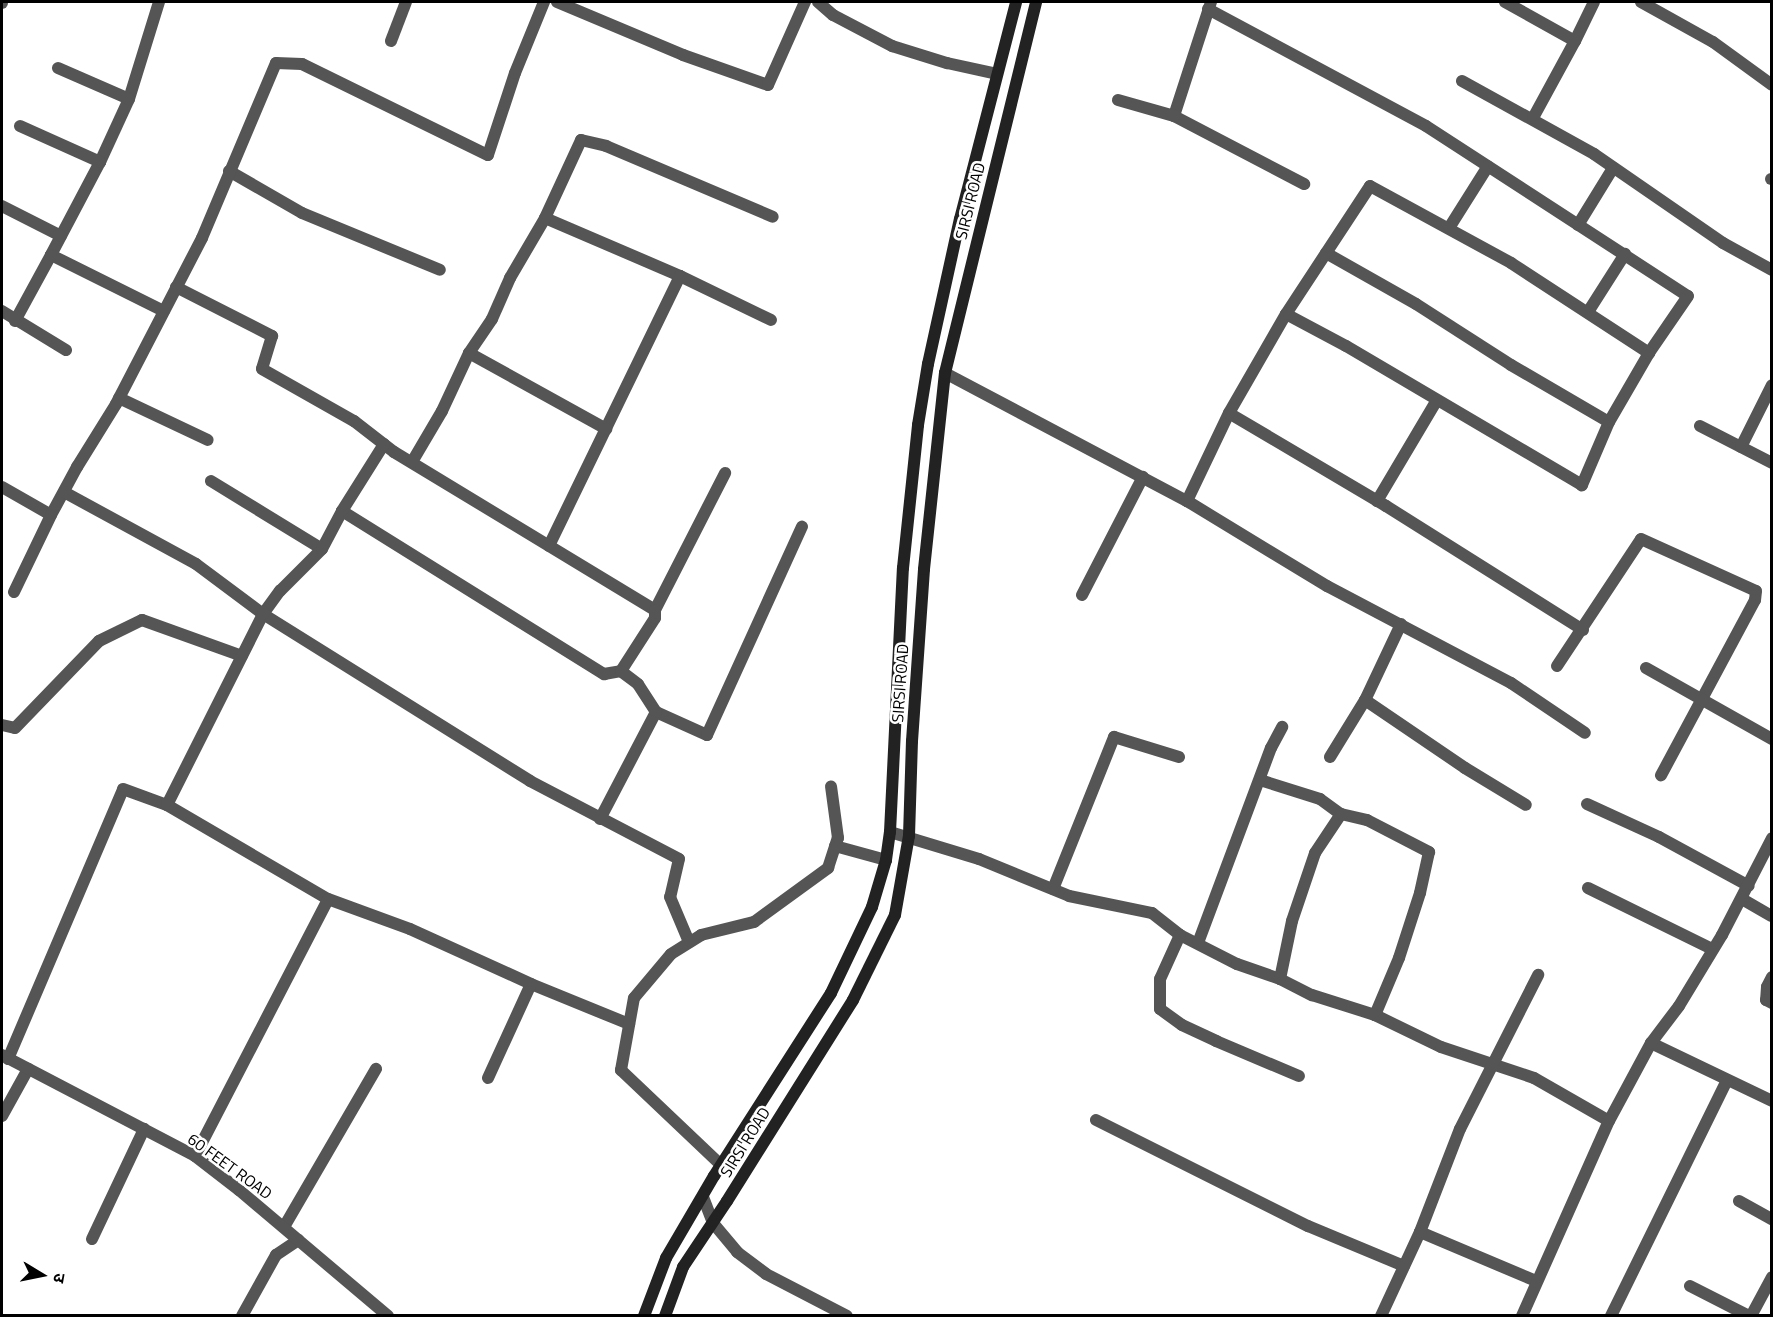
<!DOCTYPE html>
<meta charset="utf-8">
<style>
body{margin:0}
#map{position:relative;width:1773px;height:1317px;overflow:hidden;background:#fff;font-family:"Titillium Web","Noto Sans Devanagari",sans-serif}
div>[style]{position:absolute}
.minor>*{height:12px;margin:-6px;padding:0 6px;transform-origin:6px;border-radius:6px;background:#555}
.tertiary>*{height:12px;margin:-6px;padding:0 6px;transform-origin:6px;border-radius:6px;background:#555}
.secondary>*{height:12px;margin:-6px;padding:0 6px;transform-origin:6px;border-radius:6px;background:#222}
span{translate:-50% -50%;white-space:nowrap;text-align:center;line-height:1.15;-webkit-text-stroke:5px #fff;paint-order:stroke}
.street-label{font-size:16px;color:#000}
.frame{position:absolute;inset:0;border:3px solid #000;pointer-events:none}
.north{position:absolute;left:12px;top:1245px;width:60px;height:60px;-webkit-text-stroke:4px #fff;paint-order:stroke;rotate:100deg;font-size:16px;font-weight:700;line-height:24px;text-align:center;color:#000}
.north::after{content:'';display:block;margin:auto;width:21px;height:27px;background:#000;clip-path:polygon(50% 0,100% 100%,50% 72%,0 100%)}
</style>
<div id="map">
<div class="minor">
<i style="left:159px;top:2px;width:102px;rotate:107.2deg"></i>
<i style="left:129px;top:99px;width:69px;rotate:114.7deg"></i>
<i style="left:100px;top:162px;width:105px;rotate:117.8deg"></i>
<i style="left:51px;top:255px;width:126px;rotate:26.4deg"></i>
<i style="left:557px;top:2px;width:137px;rotate:22.8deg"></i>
<i style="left:683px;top:55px;width:90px;rotate:19.4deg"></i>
<i style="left:768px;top:85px;width:91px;rotate:-66deg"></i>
<i style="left:818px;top:2px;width:20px;rotate:41deg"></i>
<i style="left:833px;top:15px;width:67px;rotate:27.7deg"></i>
<i style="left:892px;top:46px;width:58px;rotate:17.2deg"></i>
<i style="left:947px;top:63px;width:51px;rotate:12.4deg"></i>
<i style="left:1211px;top:2px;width:120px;rotate:108deg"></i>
<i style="left:1174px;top:116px;width:147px;rotate:27.6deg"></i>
<i style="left:1505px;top:2px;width:80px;rotate:29.1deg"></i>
<i style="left:1575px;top:41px;width:43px;rotate:-64deg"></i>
<i style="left:1641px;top:2px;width:82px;rotate:29.1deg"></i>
<i style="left:1713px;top:42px;width:73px;rotate:36.1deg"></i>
<i style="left:2px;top:3px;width:1px;rotate:-90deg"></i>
<i style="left:1208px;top:9px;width:247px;rotate:28.2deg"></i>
<i style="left:1426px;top:126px;width:312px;rotate:33deg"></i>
<i style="left:1688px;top:296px;width:69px;rotate:124.4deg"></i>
<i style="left:1649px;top:353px;width:80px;rotate:120.1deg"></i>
<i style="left:1609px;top:422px;width:69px;rotate:113.2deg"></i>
<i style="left:1582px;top:485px;width:274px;rotate:-149.5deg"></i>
<i style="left:1346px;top:346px;width:68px;rotate:-151.9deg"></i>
<i style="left:391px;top:41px;width:42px;rotate:-69deg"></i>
<i style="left:58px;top:68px;width:77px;rotate:23.6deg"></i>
<i style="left:1462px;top:81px;width:151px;rotate:28.9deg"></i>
<i style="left:1594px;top:154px;width:157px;rotate:34.6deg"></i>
<i style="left:1723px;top:243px;width:56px;rotate:28.9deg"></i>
<i style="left:1118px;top:100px;width:58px;rotate:15.9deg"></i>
<i style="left:1533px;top:118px;width:88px;rotate:-61.4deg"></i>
<i style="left:20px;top:126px;width:88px;rotate:24.2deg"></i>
<i style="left:229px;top:171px;width:84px;rotate:29.9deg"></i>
<i style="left:302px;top:213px;width:149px;rotate:22.4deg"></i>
<i style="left:1771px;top:179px;width:1px"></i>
<i style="left:2px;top:206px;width:66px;rotate:27deg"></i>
<i style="left:545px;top:218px;width:147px;rotate:23.2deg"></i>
<i style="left:680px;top:276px;width:300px;rotate:115.9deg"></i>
<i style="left:1578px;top:225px;width:67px;rotate:-58.4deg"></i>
<i style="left:1449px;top:228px;width:73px;rotate:-57.8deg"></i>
<i style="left:1326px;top:253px;width:103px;rotate:29.5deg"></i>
<i style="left:1416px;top:304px;width:113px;rotate:32.7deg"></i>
<i style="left:1511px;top:365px;width:113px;rotate:30.2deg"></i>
<i style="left:680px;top:276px;width:101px;rotate:25.8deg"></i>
<i style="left:176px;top:287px;width:108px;rotate:27deg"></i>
<i style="left:272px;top:336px;width:34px;rotate:107deg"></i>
<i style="left:262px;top:369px;width:106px;rotate:29.5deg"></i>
<i style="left:354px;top:421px;width:51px;rotate:37.8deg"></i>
<i style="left:394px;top:452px;width:305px;rotate:31.2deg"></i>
<i style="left:655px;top:610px;width:154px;rotate:-62.9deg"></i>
<i style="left:2px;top:311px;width:75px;rotate:31.4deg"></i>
<i style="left:1588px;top:312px;width:69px;rotate:-57.5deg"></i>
<i style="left:15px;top:321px;width:75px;rotate:-61.4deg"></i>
<i style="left:469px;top:353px;width:157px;rotate:29deg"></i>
<i style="left:945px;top:373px;width:274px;rotate:27.9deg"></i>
<i style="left:1187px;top:501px;width:164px;rotate:31.3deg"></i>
<i style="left:1327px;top:586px;width:208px;rotate:27.8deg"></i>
<i style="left:1511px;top:683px;width:89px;rotate:34deg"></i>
<i style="left:119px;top:398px;width:98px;rotate:25.3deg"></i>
<i style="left:1700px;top:426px;width:81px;rotate:27.2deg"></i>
<i style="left:1741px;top:447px;width:69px;rotate:-63.4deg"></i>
<i style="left:412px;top:462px;width:59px;rotate:-59.5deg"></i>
<i style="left:442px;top:411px;width:64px;rotate:-65deg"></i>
<i style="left:469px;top:353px;width:41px;rotate:-55.9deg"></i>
<i style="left:492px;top:319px;width:45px;rotate:-66.3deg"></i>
<i style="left:510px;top:278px;width:69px;rotate:-59.7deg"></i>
<i style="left:545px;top:218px;width:86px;rotate:-65.2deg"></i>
<i style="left:581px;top:140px;width:26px;rotate:13deg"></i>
<i style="left:606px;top:146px;width:181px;rotate:23deg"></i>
<i style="left:211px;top:481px;width:130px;rotate:31.5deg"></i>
<i style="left:2px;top:487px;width:56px;rotate:29.7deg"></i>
<i style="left:51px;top:515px;width:55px;rotate:-61.6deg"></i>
<i style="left:77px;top:467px;width:74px;rotate:-58.2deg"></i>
<i style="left:116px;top:404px;width:187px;rotate:-62.6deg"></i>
<i style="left:202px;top:238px;width:190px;rotate:-67.1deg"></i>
<i style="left:276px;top:63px;width:26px;rotate:2deg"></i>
<i style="left:302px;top:64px;width:207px;rotate:26.1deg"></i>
<i style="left:488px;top:155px;width:86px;rotate:-71.8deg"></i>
<i style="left:515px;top:73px;width:77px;rotate:-67.8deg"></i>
<i style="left:64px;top:492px;width:150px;rotate:28.6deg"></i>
<i style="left:196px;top:564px;width:84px;rotate:36.7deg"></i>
<i style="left:263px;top:614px;width:315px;rotate:32deg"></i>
<i style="left:530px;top:781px;width:168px;rotate:27.6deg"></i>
<i style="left:679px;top:859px;width:39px;rotate:103deg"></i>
<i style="left:670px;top:897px;width:49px;rotate:67.1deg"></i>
<i style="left:1187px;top:501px;width:98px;rotate:-64.5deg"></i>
<i style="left:1377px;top:501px;width:117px;rotate:-59.3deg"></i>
<i style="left:342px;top:511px;width:309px;rotate:31.9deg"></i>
<i style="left:604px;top:674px;width:17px;rotate:-10deg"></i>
<i style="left:621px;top:671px;width:63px;rotate:-57.3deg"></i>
<i style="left:655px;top:618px;width:8px;rotate:-90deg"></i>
<i style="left:14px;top:592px;width:85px;rotate:-64.3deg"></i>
<i style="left:1082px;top:595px;width:133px;rotate:-62.7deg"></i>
<i style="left:1401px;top:624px;width:84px;rotate:115.3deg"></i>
<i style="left:1365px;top:700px;width:121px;rotate:34.2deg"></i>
<i style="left:1465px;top:768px;width:71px;rotate:31.2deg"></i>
<i style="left:1583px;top:630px;width:233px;rotate:-147.8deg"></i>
<i style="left:1386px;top:506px;width:182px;rotate:-149.4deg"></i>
<i style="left:1229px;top:413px;width:114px;rotate:-60.1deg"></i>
<i style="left:1286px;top:314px;width:153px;rotate:-56.7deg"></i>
<i style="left:1370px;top:186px;width:161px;rotate:28.6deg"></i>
<i style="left:1511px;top:263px;width:165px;rotate:33.1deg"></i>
<i style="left:1557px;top:666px;width:152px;rotate:-56.5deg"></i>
<i style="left:1641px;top:539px;width:126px;rotate:24.3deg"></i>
<i style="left:1756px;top:591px;width:9px;rotate:96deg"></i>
<i style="left:1755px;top:600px;width:199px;rotate:118.2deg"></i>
<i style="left:1646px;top:668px;width:145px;rotate:29.4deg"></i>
<i style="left:656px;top:712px;width:56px;rotate:24.3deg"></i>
<i style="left:707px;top:735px;width:229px;rotate:-65.5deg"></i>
<i style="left:2px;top:725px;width:13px;rotate:13deg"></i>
<i style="left:15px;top:728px;width:121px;rotate:-46deg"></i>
<i style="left:99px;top:641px;width:48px;rotate:-26deg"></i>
<i style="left:142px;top:620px;width:106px;rotate:19.8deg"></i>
<i style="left:1330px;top:757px;width:67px;rotate:-58.4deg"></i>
<i style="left:1260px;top:780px;width:63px;rotate:17.6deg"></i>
<i style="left:1320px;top:799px;width:26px;rotate:36deg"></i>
<i style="left:1587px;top:804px;width:79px;rotate:24.6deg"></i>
<i style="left:1659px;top:837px;width:102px;rotate:28.6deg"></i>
<i style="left:167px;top:805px;width:214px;rotate:-63.3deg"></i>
<i style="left:263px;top:614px;width:29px;rotate:-54deg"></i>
<i style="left:280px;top:591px;width:59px;rotate:-45deg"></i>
<i style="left:322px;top:549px;width:43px;rotate:-62.2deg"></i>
<i style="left:342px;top:511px;width:79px;rotate:-57.9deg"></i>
<i style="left:600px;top:819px;width:121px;rotate:-62.4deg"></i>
<i style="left:656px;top:712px;width:33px;rotate:-123deg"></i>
<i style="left:638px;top:684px;width:21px;rotate:-143deg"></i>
<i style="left:890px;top:832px;width:93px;rotate:16.9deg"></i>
<i style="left:979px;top:859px;width:97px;rotate:22.3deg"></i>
<i style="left:1069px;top:896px;width:85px;rotate:11.6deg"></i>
<i style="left:1152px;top:913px;width:36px;rotate:38deg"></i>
<i style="left:1180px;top:935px;width:64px;rotate:27deg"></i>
<i style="left:1237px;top:964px;width:46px;rotate:19.2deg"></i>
<i style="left:1280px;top:979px;width:36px;rotate:27deg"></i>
<i style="left:1312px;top:995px;width:66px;rotate:17.6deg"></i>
<i style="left:1375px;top:1015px;width:73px;rotate:25.9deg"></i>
<i style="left:1441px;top:1047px;width:98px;rotate:18.4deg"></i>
<i style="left:1534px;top:1078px;width:86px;rotate:29.8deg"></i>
<i style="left:1609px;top:1121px;width:89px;rotate:-61.7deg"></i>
<i style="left:1651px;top:1043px;width:134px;rotate:25.6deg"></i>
<i style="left:835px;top:846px;width:53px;rotate:15.4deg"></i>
<i style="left:1588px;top:888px;width:138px;rotate:26.2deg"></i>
<i style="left:1053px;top:889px;width:164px;rotate:-68.1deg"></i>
<i style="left:1114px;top:737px;width:68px;rotate:17.1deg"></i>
<i style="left:1742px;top:899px;width:34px;rotate:30deg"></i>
<i style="left:1180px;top:935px;width:48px;rotate:114.4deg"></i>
<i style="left:1160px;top:979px;width:30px;rotate:90deg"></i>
<i style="left:1160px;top:1009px;width:27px;rotate:36deg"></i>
<i style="left:1182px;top:1025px;width:38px;rotate:25deg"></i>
<i style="left:1216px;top:1041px;width:90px;rotate:22.9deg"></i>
<i style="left:1198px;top:943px;width:208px;rotate:-69.5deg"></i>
<i style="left:1271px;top:748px;width:24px;rotate:-62deg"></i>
<i style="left:1772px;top:977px;width:11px;rotate:117deg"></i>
<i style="left:1767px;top:987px;width:13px;rotate:94deg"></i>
<i style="left:1766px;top:1000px;width:7px;rotate:27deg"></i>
<i style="left:1280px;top:979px;width:59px;rotate:-78.3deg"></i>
<i style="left:1292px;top:921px;width:72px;rotate:-71.3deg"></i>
<i style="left:1315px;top:853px;width:47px;rotate:-56.3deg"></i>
<i style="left:1341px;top:814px;width:27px;rotate:13deg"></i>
<i style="left:1367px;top:820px;width:70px;rotate:27.3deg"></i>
<i style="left:1429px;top:852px;width:42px;rotate:102.4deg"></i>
<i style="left:1420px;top:893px;width:68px;rotate:107.9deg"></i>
<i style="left:1399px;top:958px;width:62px;rotate:112.8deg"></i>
<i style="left:1651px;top:1043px;width:46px;rotate:-52.9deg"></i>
<i style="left:1679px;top:1006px;width:83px;rotate:-58.8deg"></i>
<i style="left:1722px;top:935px;width:109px;rotate:-62.7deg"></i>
<i style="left:8px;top:1059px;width:293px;rotate:-66.9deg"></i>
<i style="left:123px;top:789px;width:47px;rotate:20deg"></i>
<i style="left:167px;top:805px;width:186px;rotate:30.3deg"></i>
<i style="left:328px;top:899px;width:87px;rotate:20.1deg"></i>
<i style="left:410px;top:929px;width:133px;rotate:24.4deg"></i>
<i style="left:531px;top:984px;width:106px;rotate:22.2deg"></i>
<i style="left:488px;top:1078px;width:103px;rotate:-65.4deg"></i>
<i style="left:2px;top:1116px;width:54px;rotate:-61deg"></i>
<i style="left:1096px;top:1120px;width:237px;rotate:26.6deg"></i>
<i style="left:1308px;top:1226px;width:104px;rotate:22.6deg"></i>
<i style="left:195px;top:1156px;width:289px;rotate:-62.6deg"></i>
<i style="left:721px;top:1165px;width:138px;rotate:-136.5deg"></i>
<i style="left:621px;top:1070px;width:73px;rotate:-79.8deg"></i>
<i style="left:634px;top:998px;width:57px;rotate:-49.9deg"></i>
<i style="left:671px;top:954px;width:36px;rotate:-32deg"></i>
<i style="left:701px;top:935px;width:55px;rotate:-13.8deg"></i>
<i style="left:754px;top:922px;width:92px;rotate:-36.1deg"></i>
<i style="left:828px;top:868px;width:32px;rotate:-72deg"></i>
<i style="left:838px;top:838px;width:52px;rotate:-97.7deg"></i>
<i style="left:703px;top:1197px;width:28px;rotate:69deg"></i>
<i style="left:713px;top:1223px;width:38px;rotate:50deg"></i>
<i style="left:737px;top:1252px;width:36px;rotate:37deg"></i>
<i style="left:766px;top:1274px;width:91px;rotate:27.4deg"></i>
<i style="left:1739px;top:1201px;width:38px;rotate:29deg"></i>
<i style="left:284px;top:1227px;width:183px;rotate:-59.8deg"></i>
<i style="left:1420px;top:1232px;width:126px;rotate:22.9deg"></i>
<i style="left:92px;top:1239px;width:122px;rotate:-64.7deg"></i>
<i style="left:1690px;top:1286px;width:66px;rotate:27deg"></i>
<i style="left:242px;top:1316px;width:70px;rotate:-60.9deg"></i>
<i style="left:276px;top:1255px;width:27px;rotate:-34deg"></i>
<i style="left:1381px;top:1316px;width:93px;rotate:-65.1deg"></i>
<i style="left:1420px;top:1232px;width:110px;rotate:-68.8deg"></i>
<i style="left:1460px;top:1129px;width:173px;rotate:-63.1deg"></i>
<i style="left:1522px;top:1316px;width:214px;rotate:-66deg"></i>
<i style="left:1611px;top:1316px;width:263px;rotate:-63.8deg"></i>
<i style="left:1751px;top:1316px;width:44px;rotate:-61.7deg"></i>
</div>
<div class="tertiary">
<i style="left:2px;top:1055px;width:218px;rotate:27.6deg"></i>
<i style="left:195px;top:1156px;width:56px;rotate:37.7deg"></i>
<i style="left:239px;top:1190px;width:195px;rotate:40.2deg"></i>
</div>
<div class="secondary">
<i style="left:644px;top:1316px;width:62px;rotate:-69.2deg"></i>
<i style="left:666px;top:1258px;width:95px;rotate:-59.7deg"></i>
<i style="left:714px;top:1176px;width:217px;rotate:-57.4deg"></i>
<i style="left:831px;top:993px;width:95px;rotate:-64.5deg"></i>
<i style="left:872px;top:907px;width:49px;rotate:-73.4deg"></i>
<i style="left:886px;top:860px;width:28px;rotate:-82deg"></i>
<i style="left:890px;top:832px;width:264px;rotate:-87.2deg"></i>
<i style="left:903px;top:568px;width:144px;rotate:-84deg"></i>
<i style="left:918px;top:425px;width:62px;rotate:-80.7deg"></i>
<i style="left:928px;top:364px;width:148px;rotate:-77.6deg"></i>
<i style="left:960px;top:219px;width:224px;rotate:-75.5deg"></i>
<i style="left:665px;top:1316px;width:52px;rotate:-69.8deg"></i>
<i style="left:683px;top:1267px;width:79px;rotate:-56.3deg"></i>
<i style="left:727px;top:1201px;width:237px;rotate:-57.9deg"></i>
<i style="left:853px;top:1000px;width:95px;rotate:-63.7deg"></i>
<i style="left:895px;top:915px;width:80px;rotate:-80deg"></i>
<i style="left:909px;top:836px;width:95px;rotate:-88.2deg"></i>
<i style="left:912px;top:741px;width:172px;rotate:-86deg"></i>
<i style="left:924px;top:569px;width:197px;rotate:-83.9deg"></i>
<i style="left:945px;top:373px;width:382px;rotate:-76.2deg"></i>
</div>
<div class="street-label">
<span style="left:970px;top:201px;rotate:-76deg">SIRSI ROAD</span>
<span style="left:900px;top:683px;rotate:-86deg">SIRSI ROAD</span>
<span style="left:745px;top:1142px;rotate:-58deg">SIRSI ROAD</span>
<span style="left:230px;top:1166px;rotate:36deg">60 FEET ROAD</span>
</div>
<div class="frame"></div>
<div class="north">उ</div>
</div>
